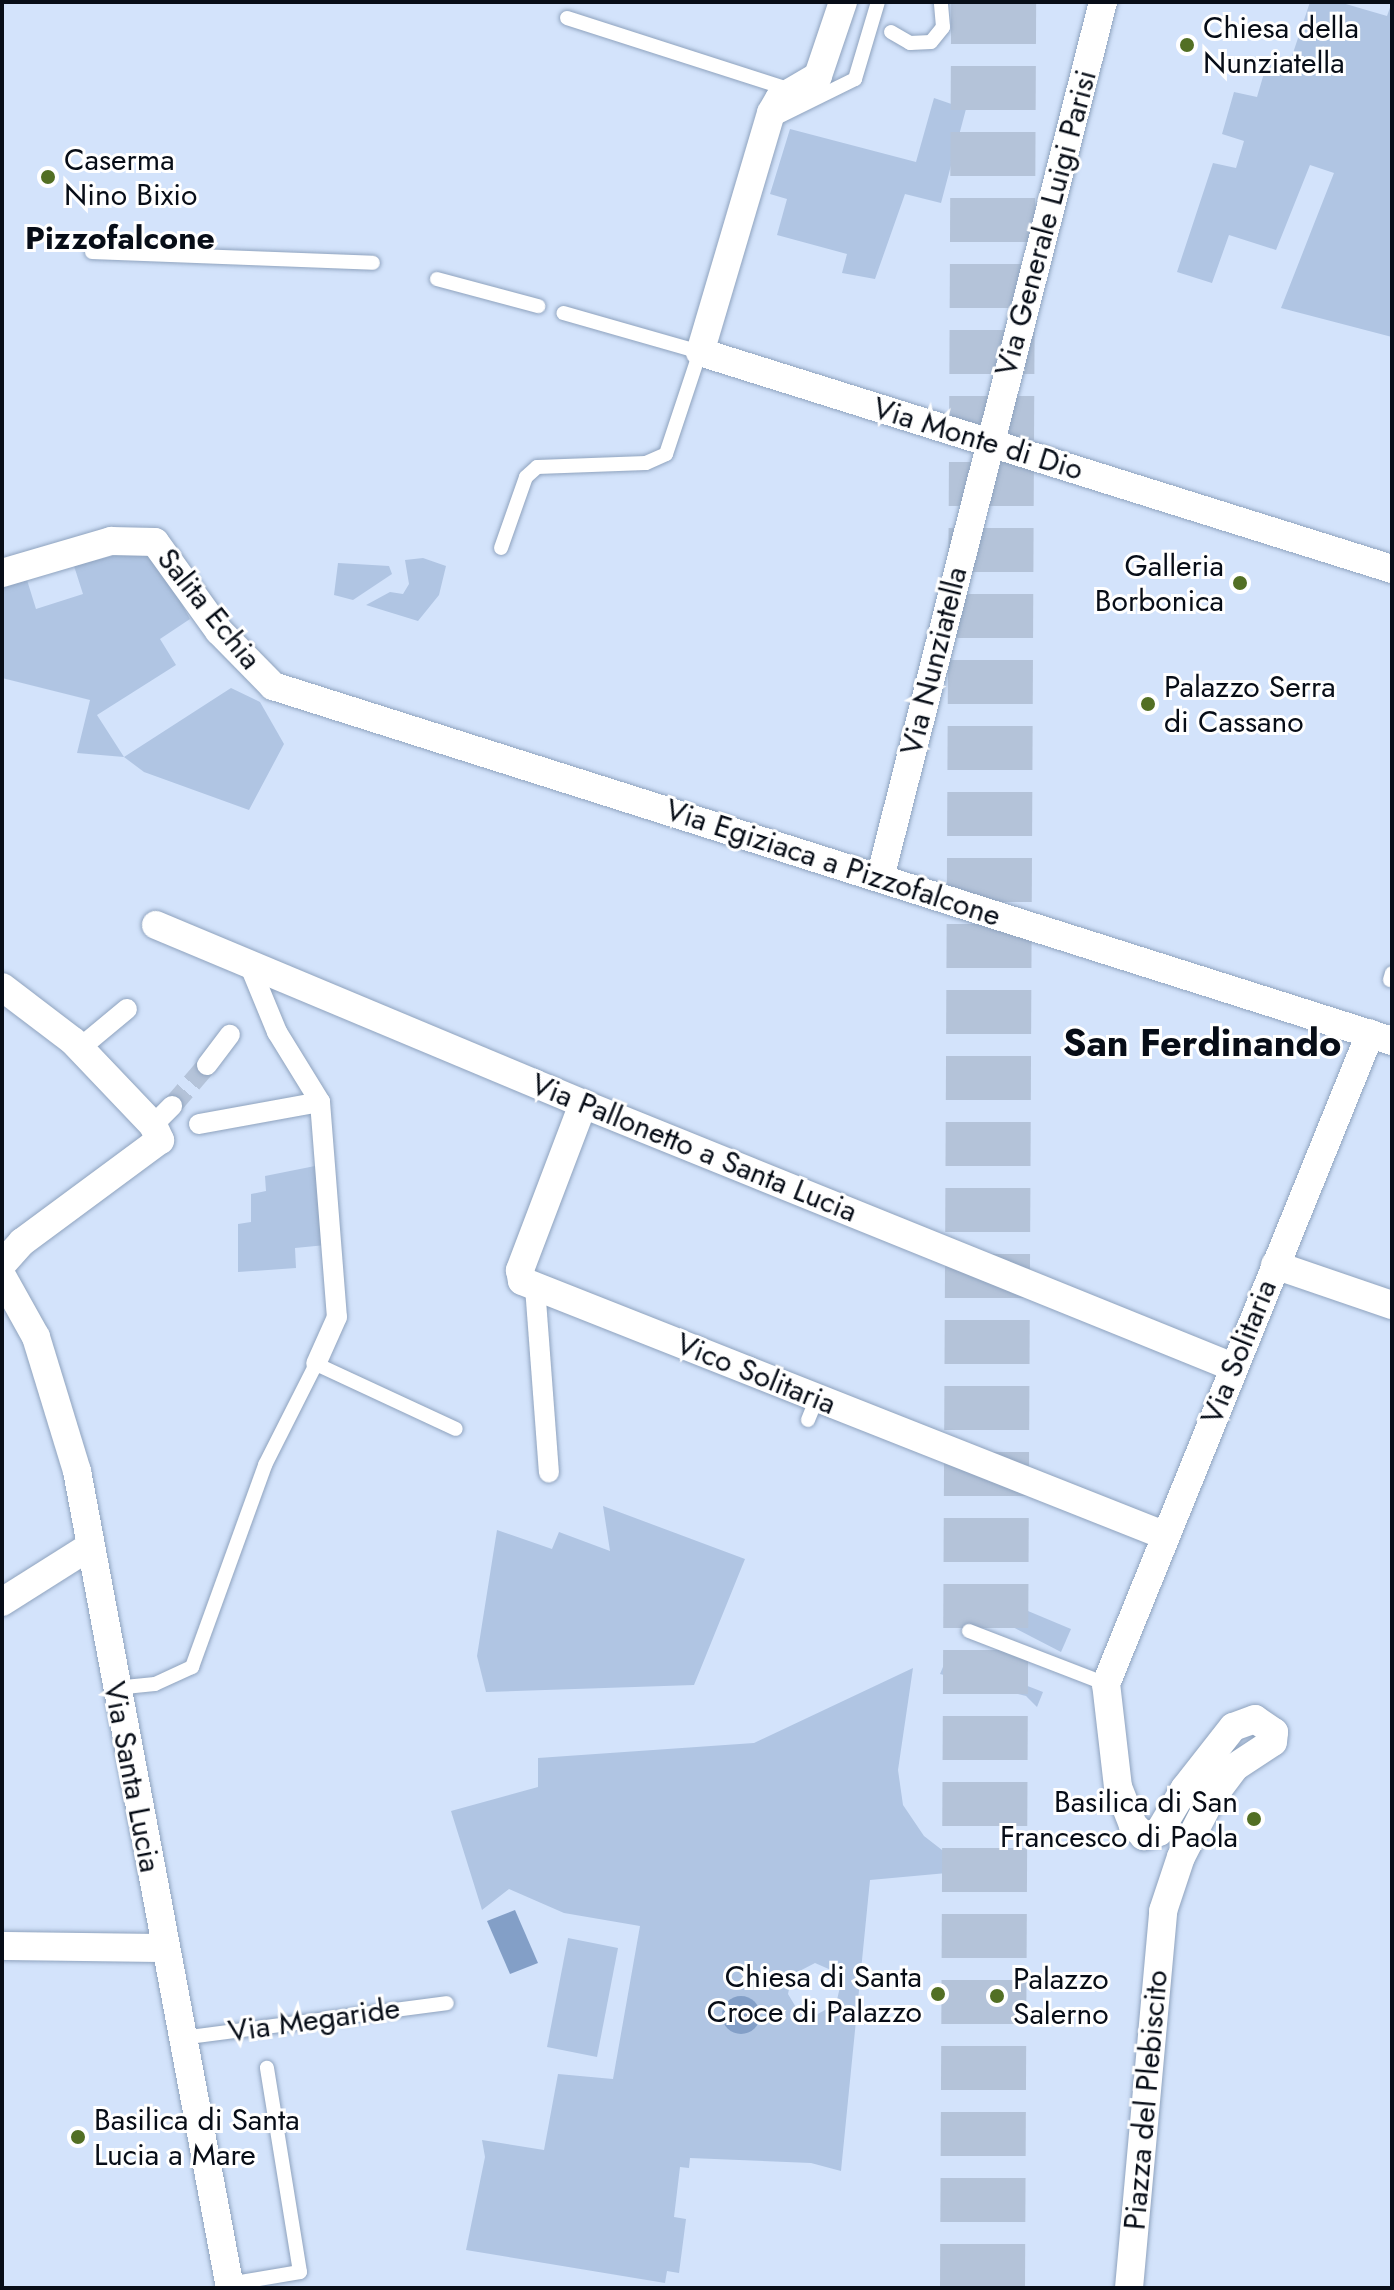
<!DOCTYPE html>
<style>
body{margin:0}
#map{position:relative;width:1394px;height:2290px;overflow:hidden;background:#d3e3fb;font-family:Jost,sans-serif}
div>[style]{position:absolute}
.green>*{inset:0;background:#b0c5e3}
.water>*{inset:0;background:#839fc7}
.round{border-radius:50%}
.pedestrian-tunnel>*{height:20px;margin-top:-10px;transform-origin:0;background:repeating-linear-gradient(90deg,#b4c3d9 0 20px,transparent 0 30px)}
.primary-tunnel>*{height:44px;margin-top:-22px;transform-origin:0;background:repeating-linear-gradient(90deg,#b4c3d9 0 44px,transparent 0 66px)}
.roads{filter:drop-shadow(0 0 2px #8fa3be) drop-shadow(0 0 2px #8fa3be)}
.service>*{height:14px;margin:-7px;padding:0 7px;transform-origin:7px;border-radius:7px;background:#fff}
.pedestrian>*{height:20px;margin:-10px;padding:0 10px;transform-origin:10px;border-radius:10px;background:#fff}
.minor>*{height:28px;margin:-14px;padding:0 14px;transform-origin:14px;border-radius:14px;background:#fff}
.dots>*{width:22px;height:22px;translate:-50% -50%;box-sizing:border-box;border:4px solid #fff;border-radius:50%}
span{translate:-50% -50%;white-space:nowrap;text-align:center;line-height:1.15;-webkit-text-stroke:6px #fff;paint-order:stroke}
.poi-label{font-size:30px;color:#070d17}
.left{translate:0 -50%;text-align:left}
.right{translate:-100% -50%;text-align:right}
.street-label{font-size:30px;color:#070d17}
.neighbourhood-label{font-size:32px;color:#070d17;font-weight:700}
.district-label{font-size:38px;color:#070d17;font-weight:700}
.frame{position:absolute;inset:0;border:4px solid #070d17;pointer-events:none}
</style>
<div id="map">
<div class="green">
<i style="clip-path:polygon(1310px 2px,1339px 2px,1387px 16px,1392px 2px,1392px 337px,1281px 308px,1334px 173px,1310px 165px,1276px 250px,1229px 235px,1212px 283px,1177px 272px,1213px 163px,1236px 168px,1244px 141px,1222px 134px,1234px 92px,1257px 97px,1267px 63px,1288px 68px)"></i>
<i style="clip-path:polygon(934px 98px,966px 109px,941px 203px,905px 194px,875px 279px,842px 273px,847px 254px,777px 235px,787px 199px,770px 194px,790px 129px,916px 162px)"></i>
<i style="clip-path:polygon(150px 546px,190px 619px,160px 639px,176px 665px,97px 715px,124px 757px,231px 688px,260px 702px,284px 744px,249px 810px,144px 772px,124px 757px,77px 753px,90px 700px,2px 678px,2px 588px,27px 580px,36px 609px,83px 594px,74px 566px)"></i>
<i style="clip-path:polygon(423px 558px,446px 566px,439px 595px,418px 621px,366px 605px,390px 592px,403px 594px,409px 584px,405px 560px)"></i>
<i style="clip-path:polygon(338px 563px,389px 566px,392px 574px,353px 600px,334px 595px)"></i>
<i style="clip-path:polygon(320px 1165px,326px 1245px,295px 1248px,296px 1268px,238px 1272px,238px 1224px,251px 1222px,251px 1194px,266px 1191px,265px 1176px)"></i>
<i style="clip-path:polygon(603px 1506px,745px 1559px,694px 1685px,486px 1692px,477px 1656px,497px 1530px,552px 1549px,559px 1532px,610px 1551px)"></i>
<i style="clip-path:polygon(963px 1584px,1071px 1629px,1061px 1652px,970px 1605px,959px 1598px)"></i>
<i style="clip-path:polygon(948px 1655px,1043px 1692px,1037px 1707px,1026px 1696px,940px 1674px)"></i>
<i style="clip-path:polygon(evenodd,913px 1668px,898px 1770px,903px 1805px,924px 1836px,969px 1871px,870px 1880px,841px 2171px,811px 2163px,690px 2158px,689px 2168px,680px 2167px,674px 2217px,686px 2219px,679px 2273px,667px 2271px,665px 2283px,466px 2250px,485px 2157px,482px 2140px,544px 2150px,558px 2074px,613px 2079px,640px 1926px,564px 1913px,509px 1889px,482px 1910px,451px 1811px,538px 1787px,538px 1758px,754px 1743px,913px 1668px,815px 1963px,831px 1970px,840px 1987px,836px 2004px,814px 2016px,797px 2009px,788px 1994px,792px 1975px,815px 1963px)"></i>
<i style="clip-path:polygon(568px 1938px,618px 1948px,597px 2057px,547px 2047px)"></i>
</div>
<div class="water">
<i style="clip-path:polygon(515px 1910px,538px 1963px,510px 1974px,487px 1921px)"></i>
<i class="round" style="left:722px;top:1996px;width:38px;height:38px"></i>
</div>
<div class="pedestrian-tunnel">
<i style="left:172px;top:1106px;width:54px;rotate:-49.5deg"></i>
</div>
<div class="primary-tunnel">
<i style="left:962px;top:2288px;width:2286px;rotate:-89.72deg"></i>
<i style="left:1003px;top:2288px;width:2286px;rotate:-89.72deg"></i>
</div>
<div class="roads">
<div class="service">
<i style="left:567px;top:18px;width:235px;rotate:17.8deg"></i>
<i style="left:891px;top:32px;width:22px;rotate:30deg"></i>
<i style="left:910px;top:43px;width:21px;rotate:-3deg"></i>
<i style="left:931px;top:42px;width:19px;rotate:-51deg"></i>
<i style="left:943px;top:27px;width:25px;rotate:-95deg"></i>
<i style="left:770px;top:121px;width:95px;rotate:-26.3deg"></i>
<i style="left:855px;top:79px;width:80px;rotate:-73.4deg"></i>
<i style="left:92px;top:252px;width:281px;rotate:2.2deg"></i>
<i style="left:437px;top:279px;width:105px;rotate:15deg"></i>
<i style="left:501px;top:548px;width:75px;rotate:-70.6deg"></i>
<i style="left:526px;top:477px;width:15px;rotate:-42deg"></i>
<i style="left:537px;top:467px;width:109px;rotate:-2.1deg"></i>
<i style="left:646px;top:463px;width:22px;rotate:-24deg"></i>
<i style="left:666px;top:454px;width:108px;rotate:-71.6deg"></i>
<i style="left:700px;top:352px;width:142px;rotate:-164.1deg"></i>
<i style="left:1390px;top:980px;width:7px;rotate:-74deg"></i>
<i style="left:808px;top:1420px;width:24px;rotate:-68deg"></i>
<i style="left:969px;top:1631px;width:147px;rotate:21.1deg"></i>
<i style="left:115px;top:1688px;width:40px;rotate:-5.7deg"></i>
<i style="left:155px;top:1684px;width:41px;rotate:-24.7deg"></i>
<i style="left:192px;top:1667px;width:215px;rotate:-70.1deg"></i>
<i style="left:265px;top:1465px;width:113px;rotate:-63.2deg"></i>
<i style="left:316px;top:1364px;width:154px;rotate:24.9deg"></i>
<i style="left:182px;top:2038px;width:267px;rotate:-7.5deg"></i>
<i style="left:229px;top:2284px;width:72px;rotate:-9.6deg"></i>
<i style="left:300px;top:2272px;width:207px;rotate:-99.2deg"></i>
</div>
<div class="pedestrian">
<i style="left:249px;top:964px;width:74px;rotate:67.6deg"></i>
<i style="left:277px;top:1032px;width:82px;rotate:58.4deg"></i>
<i style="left:320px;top:1102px;width:216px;rotate:85.5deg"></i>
<i style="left:337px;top:1317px;width:51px;rotate:114.1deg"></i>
<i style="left:80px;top:1048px;width:61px;rotate:-39.7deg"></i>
<i style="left:207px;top:1065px;width:38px;rotate:-53deg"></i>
<i style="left:199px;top:1124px;width:123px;rotate:-10.3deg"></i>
<i style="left:153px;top:1125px;width:27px;rotate:-45deg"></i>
<i style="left:535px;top:1287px;width:186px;rotate:85.7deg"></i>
</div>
<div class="minor">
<i style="left:843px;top:2px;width:78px;rotate:108.7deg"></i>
<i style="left:818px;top:76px;width:45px;rotate:149.5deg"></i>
<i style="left:779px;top:99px;width:16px;rotate:120deg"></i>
<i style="left:771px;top:113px;width:249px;rotate:106.5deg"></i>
<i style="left:700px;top:352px;width:725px;rotate:17.41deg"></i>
<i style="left:2px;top:573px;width:114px;rotate:-16.4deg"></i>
<i style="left:111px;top:541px;width:44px;rotate:1.3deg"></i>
<i style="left:155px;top:542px;width:110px;rotate:54.3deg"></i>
<i style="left:219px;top:631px;width:77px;rotate:45.5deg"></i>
<i style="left:273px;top:686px;width:1174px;rotate:17.6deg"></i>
<i style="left:880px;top:878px;width:904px;rotate:-75.72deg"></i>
<i style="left:156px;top:925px;width:463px;rotate:22.7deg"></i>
<i style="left:583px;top:1104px;width:701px;rotate:22.03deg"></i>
<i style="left:2px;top:987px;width:89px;rotate:37.3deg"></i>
<i style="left:73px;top:1041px;width:116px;rotate:46.4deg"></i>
<i style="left:153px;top:1125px;width:17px;rotate:65deg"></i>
<i style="left:160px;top:1140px;width:172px;rotate:143.5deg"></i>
<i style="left:22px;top:1242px;width:30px;rotate:132deg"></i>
<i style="left:583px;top:1104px;width:178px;rotate:110.8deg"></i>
<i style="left:520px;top:1270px;width:11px;rotate:80deg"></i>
<i style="left:522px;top:1281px;width:690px;rotate:21.59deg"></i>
<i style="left:1275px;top:1265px;width:124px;rotate:18.9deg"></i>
<i style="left:2px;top:1276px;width:70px;rotate:60.9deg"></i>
<i style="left:36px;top:1337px;width:140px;rotate:73deg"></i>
<i style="left:77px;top:1471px;width:831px;rotate:79.39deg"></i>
<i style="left:2px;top:1602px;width:103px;rotate:-32.3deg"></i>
<i style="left:2px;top:1946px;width:162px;rotate:0.7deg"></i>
<i style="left:1129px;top:2288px;width:379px;rotate:-84.8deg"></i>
<i style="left:1163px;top:1911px;width:57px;rotate:-71.6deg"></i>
<i style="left:1181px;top:1857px;width:65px;rotate:-62.7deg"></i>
<i style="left:1211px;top:1799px;width:40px;rotate:-53deg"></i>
<i style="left:1235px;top:1767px;width:45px;rotate:-33.3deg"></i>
<i style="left:1273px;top:1742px;width:10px;rotate:-84deg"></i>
<i style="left:1274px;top:1732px;width:23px;rotate:-146deg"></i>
<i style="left:1255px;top:1719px;width:23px;rotate:160deg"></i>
<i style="left:1233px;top:1727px;width:78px;rotate:128.2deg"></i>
<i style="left:1185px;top:1788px;width:51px;rotate:120.6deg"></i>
<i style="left:1159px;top:1832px;width:16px;rotate:165deg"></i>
<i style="left:1144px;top:1836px;width:16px;rotate:-135deg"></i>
<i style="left:1133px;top:1825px;width:41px;rotate:-111.5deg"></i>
<i style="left:1118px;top:1787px;width:104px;rotate:-96.6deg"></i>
<i style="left:1106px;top:1684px;width:702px;rotate:-67.9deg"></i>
</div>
</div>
<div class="dots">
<i style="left:1187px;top:45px;background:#526f24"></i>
<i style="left:48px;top:177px;background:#526f24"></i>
<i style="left:1240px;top:583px;background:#526f24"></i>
<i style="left:1148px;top:704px;background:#526f24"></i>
<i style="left:1254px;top:1819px;background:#526f24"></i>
<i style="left:938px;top:1994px;background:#526f24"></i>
<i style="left:997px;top:1996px;background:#526f24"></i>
<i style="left:78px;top:2137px;background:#526f24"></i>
</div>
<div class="poi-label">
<span class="left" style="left:1203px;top:45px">Chiesa della<br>Nunziatella</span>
<span class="left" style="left:64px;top:177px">Caserma<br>Nino Bixio</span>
<span class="right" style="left:1224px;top:583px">Galleria<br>Borbonica</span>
<span class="left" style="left:1164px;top:704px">Palazzo Serra<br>di Cassano</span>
<span class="right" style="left:1238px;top:1819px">Basilica di San<br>Francesco di Paola</span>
<span class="right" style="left:922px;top:1994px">Chiesa di Santa<br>Croce di Palazzo</span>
<span class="left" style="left:1013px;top:1996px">Palazzo<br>Salerno</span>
<span class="left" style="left:94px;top:2137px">Basilica di Santa<br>Lucia a Mare</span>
</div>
<div class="street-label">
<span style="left:1046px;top:223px;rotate:-75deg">Via Generale Luigi Parisi</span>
<span style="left:978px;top:439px;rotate:17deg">Via Monte di Dio</span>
<span style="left:209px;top:609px;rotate:51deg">Salita Echia</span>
<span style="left:934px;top:661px;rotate:-76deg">Via Nunziatella</span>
<span style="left:833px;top:863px;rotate:18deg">Via Egiziaca a Pizzofalcone</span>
<span style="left:694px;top:1148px;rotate:22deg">Via Pallonetto a Santa Lucia</span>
<span style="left:1239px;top:1352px;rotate:-68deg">Via Solitaria</span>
<span style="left:756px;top:1374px;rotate:22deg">Vico Solitaria</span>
<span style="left:132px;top:1777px;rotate:79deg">Via Santa Lucia</span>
<span style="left:314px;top:2020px;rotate:-8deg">Via Megaride</span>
<span style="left:1146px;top:2100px;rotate:-85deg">Piazza del Plebiscito</span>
</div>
<div class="neighbourhood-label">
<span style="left:120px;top:238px">Pizzofalcone</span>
</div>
<div class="district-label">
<span style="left:1202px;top:1043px">San Ferdinando</span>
</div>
<div class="frame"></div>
</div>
